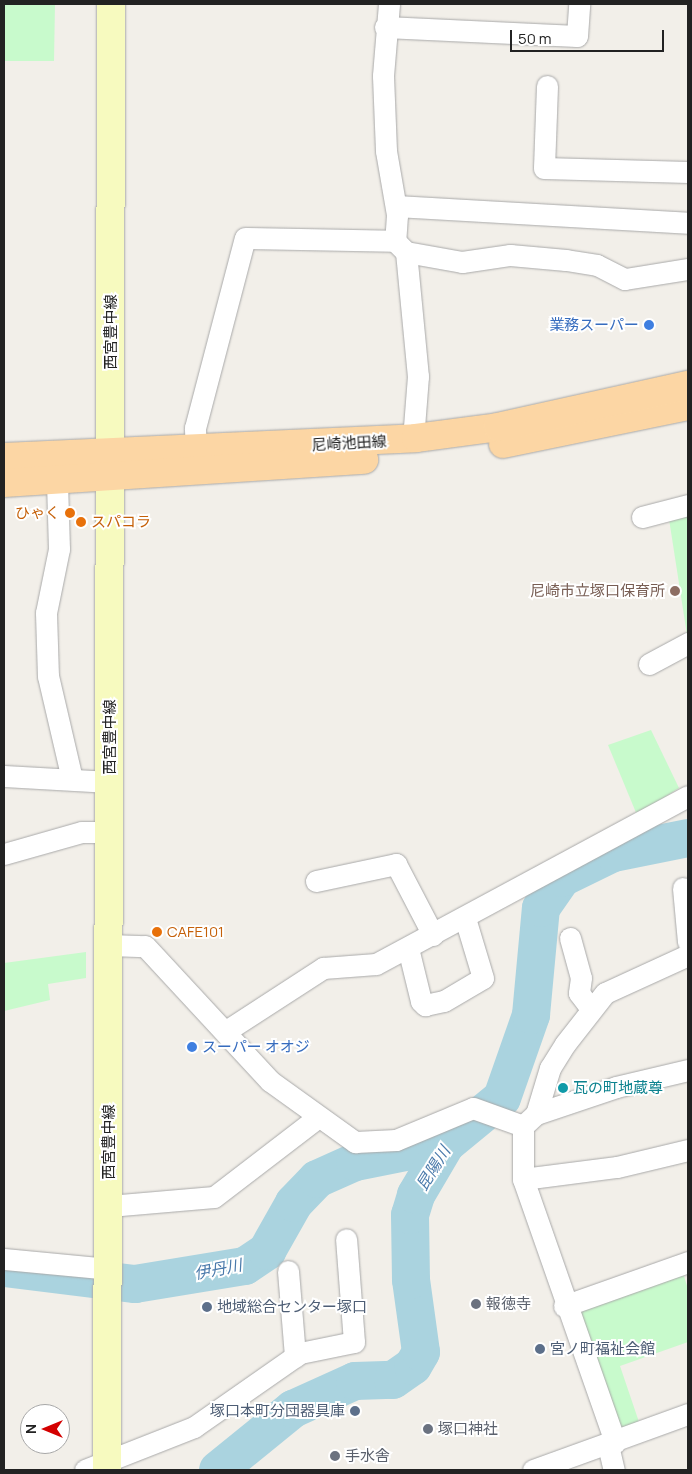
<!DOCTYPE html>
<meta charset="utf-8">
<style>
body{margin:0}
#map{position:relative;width:692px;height:1474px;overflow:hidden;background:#f2efe9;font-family:Manrope,"Noto Sans JP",sans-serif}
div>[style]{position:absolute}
.park>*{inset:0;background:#c8facc}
.river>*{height:38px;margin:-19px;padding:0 19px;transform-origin:19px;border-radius:19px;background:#aad3df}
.roads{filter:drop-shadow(0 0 1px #a9a9a9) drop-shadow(0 0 1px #a9a9a9)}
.street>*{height:21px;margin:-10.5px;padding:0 10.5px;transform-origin:10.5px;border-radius:10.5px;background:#fff}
.secondary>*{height:28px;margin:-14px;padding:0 14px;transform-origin:14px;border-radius:14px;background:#f7fabf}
.primary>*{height:28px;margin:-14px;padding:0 14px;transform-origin:14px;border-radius:14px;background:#fcd6a4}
.dots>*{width:14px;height:14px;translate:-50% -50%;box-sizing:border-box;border:2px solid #fff;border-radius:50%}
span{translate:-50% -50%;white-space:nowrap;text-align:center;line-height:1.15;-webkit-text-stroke:4px #fff;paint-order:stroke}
.shop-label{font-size:15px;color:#366cbe}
.right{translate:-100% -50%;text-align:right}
.left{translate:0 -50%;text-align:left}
.street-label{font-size:15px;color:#222}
.food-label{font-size:15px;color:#c56008}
.education-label{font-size:15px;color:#785e54}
.culture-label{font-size:15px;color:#0d838f}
.worship-label{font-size:15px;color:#5b616d}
.service-label{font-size:15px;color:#4e5e75}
.water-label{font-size:16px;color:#4a7aab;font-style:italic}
.frame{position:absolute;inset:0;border:5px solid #222;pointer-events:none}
.north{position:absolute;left:20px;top:1404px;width:50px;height:50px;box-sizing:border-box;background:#fff;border:1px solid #a7a7a7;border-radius:50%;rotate:270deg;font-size:14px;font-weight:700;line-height:20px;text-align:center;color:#222}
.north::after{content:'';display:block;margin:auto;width:18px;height:22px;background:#d40000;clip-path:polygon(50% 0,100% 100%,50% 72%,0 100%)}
.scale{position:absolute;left:510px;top:30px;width:154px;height:22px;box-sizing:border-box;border:2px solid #222;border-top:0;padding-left:6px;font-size:15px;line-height:18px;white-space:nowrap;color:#222;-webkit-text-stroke:4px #fff;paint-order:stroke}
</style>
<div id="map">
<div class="park">
<i style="clip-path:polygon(4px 4px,55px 4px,54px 61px,4px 61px)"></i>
<i style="clip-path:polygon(688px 514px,688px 634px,687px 635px,669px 519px)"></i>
<i style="clip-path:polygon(651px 730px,679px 788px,637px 815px,608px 745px)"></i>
<i style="clip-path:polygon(86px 952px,86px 978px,48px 984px,50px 1000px,4px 1011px,4px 963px)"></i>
<i style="clip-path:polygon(682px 1270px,688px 1289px,688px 1342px,620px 1366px,639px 1422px,621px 1431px,576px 1310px)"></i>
</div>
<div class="river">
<i style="left:4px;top:1268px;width:132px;rotate:7deg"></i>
<i style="left:135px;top:1284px;width:111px;rotate:-9.3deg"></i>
<i style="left:245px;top:1266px;width:27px;rotate:-34deg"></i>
<i style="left:267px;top:1251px;width:55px;rotate:-60.6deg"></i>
<i style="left:294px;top:1203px;width:33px;rotate:-46deg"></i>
<i style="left:317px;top:1179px;width:42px;rotate:-24.1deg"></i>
<i style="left:355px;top:1162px;width:93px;rotate:-11.2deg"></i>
<i style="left:218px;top:1470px;width:97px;rotate:-39.1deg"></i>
<i style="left:293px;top:1409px;width:68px;rotate:-24.3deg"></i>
<i style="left:355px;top:1381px;width:38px;rotate:-2deg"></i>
<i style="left:393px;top:1380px;width:24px;rotate:-35deg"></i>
<i style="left:413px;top:1366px;width:16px;rotate:-60deg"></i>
<i style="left:421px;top:1352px;width:73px;rotate:-97.9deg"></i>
<i style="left:411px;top:1280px;width:65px;rotate:-90.9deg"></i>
<i style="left:410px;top:1215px;width:21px;rotate:-73deg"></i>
<i style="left:416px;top:1195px;width:59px;rotate:-59.5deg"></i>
<i style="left:446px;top:1144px;width:72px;rotate:-39.4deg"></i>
<i style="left:502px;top:1098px;width:88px;rotate:-70.7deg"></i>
<i style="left:531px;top:1015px;width:107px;rotate:-84.7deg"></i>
<i style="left:541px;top:908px;width:37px;rotate:-55deg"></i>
<i style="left:562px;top:878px;width:57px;rotate:-26.1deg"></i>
<i style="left:613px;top:853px;width:76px;rotate:-11.3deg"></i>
</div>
<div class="roads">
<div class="street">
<i style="left:389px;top:4px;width:72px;rotate:94.8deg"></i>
<i style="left:383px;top:76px;width:75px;rotate:87.7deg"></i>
<i style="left:386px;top:151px;width:65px;rotate:80.2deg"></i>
<i style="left:397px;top:215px;width:26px;rotate:94deg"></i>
<i style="left:395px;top:241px;width:16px;rotate:45deg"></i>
<i style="left:406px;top:252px;width:57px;rotate:10.1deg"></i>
<i style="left:462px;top:262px;width:49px;rotate:-8.3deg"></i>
<i style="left:510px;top:255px;width:56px;rotate:5.1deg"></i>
<i style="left:566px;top:260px;width:31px;rotate:9deg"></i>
<i style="left:597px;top:265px;width:31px;rotate:27deg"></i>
<i style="left:625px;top:279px;width:64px;rotate:-9deg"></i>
<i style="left:385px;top:27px;width:192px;rotate:2.7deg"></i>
<i style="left:577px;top:36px;width:32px;rotate:-86deg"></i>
<i style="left:547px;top:86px;width:82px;rotate:92.1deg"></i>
<i style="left:544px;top:168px;width:144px;rotate:1.6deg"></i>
<i style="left:396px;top:206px;width:292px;rotate:3.3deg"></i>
<i style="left:406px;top:252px;width:125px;rotate:84.5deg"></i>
<i style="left:418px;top:376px;width:63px;rotate:94.5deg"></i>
<i style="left:196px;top:449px;width:21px;rotate:-93deg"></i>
<i style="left:195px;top:428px;width:196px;rotate:-75.3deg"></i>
<i style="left:245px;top:238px;width:150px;rotate:1.1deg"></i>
<i style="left:57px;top:482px;width:67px;rotate:88.3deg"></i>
<i style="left:59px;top:549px;width:65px;rotate:101.5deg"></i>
<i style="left:46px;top:613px;width:63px;rotate:88.2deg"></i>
<i style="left:48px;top:676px;width:106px;rotate:76.9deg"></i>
<i style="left:642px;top:517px;width:48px;rotate:-14.6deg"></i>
<i style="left:649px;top:664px;width:44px;rotate:-28.3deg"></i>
<i style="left:4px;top:776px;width:106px;rotate:3.2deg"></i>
<i style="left:4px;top:854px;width:81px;rotate:-15.8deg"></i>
<i style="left:82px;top:832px;width:28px"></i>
<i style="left:316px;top:881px;width:82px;rotate:-12deg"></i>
<i style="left:396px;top:864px;width:80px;rotate:62.5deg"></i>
<i style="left:683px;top:888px;width:54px;rotate:84.7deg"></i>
<i style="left:570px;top:938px;width:41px;rotate:74.6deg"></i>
<i style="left:581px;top:978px;width:15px;rotate:98deg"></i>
<i style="left:579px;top:993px;width:20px;rotate:53deg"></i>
<i style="left:109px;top:945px;width:36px;rotate:2deg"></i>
<i style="left:145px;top:946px;width:184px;rotate:47.2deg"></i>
<i style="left:270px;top:1081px;width:105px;rotate:35.7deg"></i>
<i style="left:355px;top:1142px;width:41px;rotate:-2.8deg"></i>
<i style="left:396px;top:1140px;width:83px;rotate:-22.6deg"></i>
<i style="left:473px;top:1108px;width:53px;rotate:19.8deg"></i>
<i style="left:523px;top:1126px;width:53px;rotate:90deg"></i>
<i style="left:523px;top:1179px;width:279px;rotate:70.7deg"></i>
<i style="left:408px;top:948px;width:55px;rotate:76.2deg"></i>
<i style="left:421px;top:1001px;width:6px;rotate:45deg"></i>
<i style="left:425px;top:1005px;width:19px;rotate:-12deg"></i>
<i style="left:444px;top:1001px;width:45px;rotate:-30.5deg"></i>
<i style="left:483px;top:978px;width:63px;rotate:-106.7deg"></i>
<i style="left:226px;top:1031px;width:116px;rotate:-33deg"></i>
<i style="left:323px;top:968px;width:53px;rotate:-4.3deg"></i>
<i style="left:376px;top:964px;width:354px;rotate:-28.3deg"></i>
<i style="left:536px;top:1114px;width:84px;rotate:-18.6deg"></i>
<i style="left:616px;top:1087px;width:74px;rotate:-13.3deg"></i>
<i style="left:523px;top:1126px;width:18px;rotate:-43deg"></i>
<i style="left:536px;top:1114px;width:48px;rotate:-73.1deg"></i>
<i style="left:550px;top:1068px;width:28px;rotate:-58deg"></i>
<i style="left:565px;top:1044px;width:65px;rotate:-51.9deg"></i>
<i style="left:605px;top:993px;width:91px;rotate:-24.6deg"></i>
<i style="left:523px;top:1179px;width:95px;rotate:-7.3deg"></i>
<i style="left:617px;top:1167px;width:73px;rotate:-13.5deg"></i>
<i style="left:109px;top:1206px;width:105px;rotate:-4.9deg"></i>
<i style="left:214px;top:1197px;width:130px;rotate:-37.5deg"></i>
<i style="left:4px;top:1259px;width:105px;rotate:5.4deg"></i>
<i style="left:288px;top:1271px;width:86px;rotate:85.3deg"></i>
<i style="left:564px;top:1306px;width:132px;rotate:-19.5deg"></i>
<i style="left:608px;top:1445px;width:26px;rotate:77deg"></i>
<i style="left:85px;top:1470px;width:117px;rotate:-21.5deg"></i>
<i style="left:194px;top:1427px;width:129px;rotate:-34.9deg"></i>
<i style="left:300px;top:1353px;width:55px;rotate:-11.5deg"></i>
<i style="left:354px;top:1342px;width:103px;rotate:-94.4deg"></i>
<i style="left:533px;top:1470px;width:165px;rotate:-19.9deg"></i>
</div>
<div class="secondary">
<i style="left:107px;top:1470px;width:1466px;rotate:-89.84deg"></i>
</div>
<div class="primary">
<i style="left:503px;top:444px;width:189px;rotate:-11.6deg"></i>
<i style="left:4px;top:457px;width:412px;rotate:-2.6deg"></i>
<i style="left:416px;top:438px;width:83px;rotate:-7.6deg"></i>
<i style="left:498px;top:427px;width:195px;rotate:-12.5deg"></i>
<i style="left:4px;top:483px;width:361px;rotate:-3.7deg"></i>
</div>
</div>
<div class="dots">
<i style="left:649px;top:325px;background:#3f7fe0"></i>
<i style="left:70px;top:513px;background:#e8710a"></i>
<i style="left:81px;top:522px;background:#e8710a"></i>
<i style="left:675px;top:591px;background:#8d6e63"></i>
<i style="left:157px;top:932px;background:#e8710a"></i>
<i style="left:192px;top:1047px;background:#3f7fe0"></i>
<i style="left:563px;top:1088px;background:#0f9aa8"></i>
<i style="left:476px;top:1304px;background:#6b7280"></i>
<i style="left:207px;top:1307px;background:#5c6f8a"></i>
<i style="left:540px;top:1349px;background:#5c6f8a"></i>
<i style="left:355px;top:1411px;background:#5c6f8a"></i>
<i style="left:428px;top:1429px;background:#6b7280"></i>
<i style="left:335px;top:1456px;background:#6b7280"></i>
</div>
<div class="shop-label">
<span class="right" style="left:639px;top:325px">業務スーパー</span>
<span class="left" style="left:202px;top:1047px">スーパー オオジ</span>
</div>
<div class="street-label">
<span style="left:111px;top:332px;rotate:-90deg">西宮豊中線</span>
<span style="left:349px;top:443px;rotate:-3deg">尼崎池田線</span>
<span style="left:110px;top:737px;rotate:-90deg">西宮豊中線</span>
<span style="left:109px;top:1142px;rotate:-90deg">西宮豊中線</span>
</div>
<div class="food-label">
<span class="right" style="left:60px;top:513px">ひゃく</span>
<span class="left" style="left:91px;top:522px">スパコラ</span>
<span class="left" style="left:167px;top:932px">CAFE101</span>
</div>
<div class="education-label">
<span class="right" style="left:665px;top:591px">尼崎市立塚口保育所</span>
</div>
<div class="culture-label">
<span class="left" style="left:573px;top:1088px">瓦の町地蔵尊</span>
</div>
<div class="worship-label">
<span class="left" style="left:486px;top:1304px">報徳寺</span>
<span class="left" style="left:438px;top:1429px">塚口神社</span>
<span class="left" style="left:345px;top:1456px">手水舎</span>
</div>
<div class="service-label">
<span class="left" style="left:217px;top:1307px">地域総合センター塚口</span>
<span class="left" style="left:550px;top:1349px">宮ノ町福祉会館</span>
<span class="right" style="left:345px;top:1411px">塚口本町分団器具庫</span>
</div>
<div class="water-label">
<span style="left:433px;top:1168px;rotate:-58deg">昆陽川</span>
<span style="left:218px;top:1269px;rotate:-11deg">伊丹川</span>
</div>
<div class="frame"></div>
<div class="north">N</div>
<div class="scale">50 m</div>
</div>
